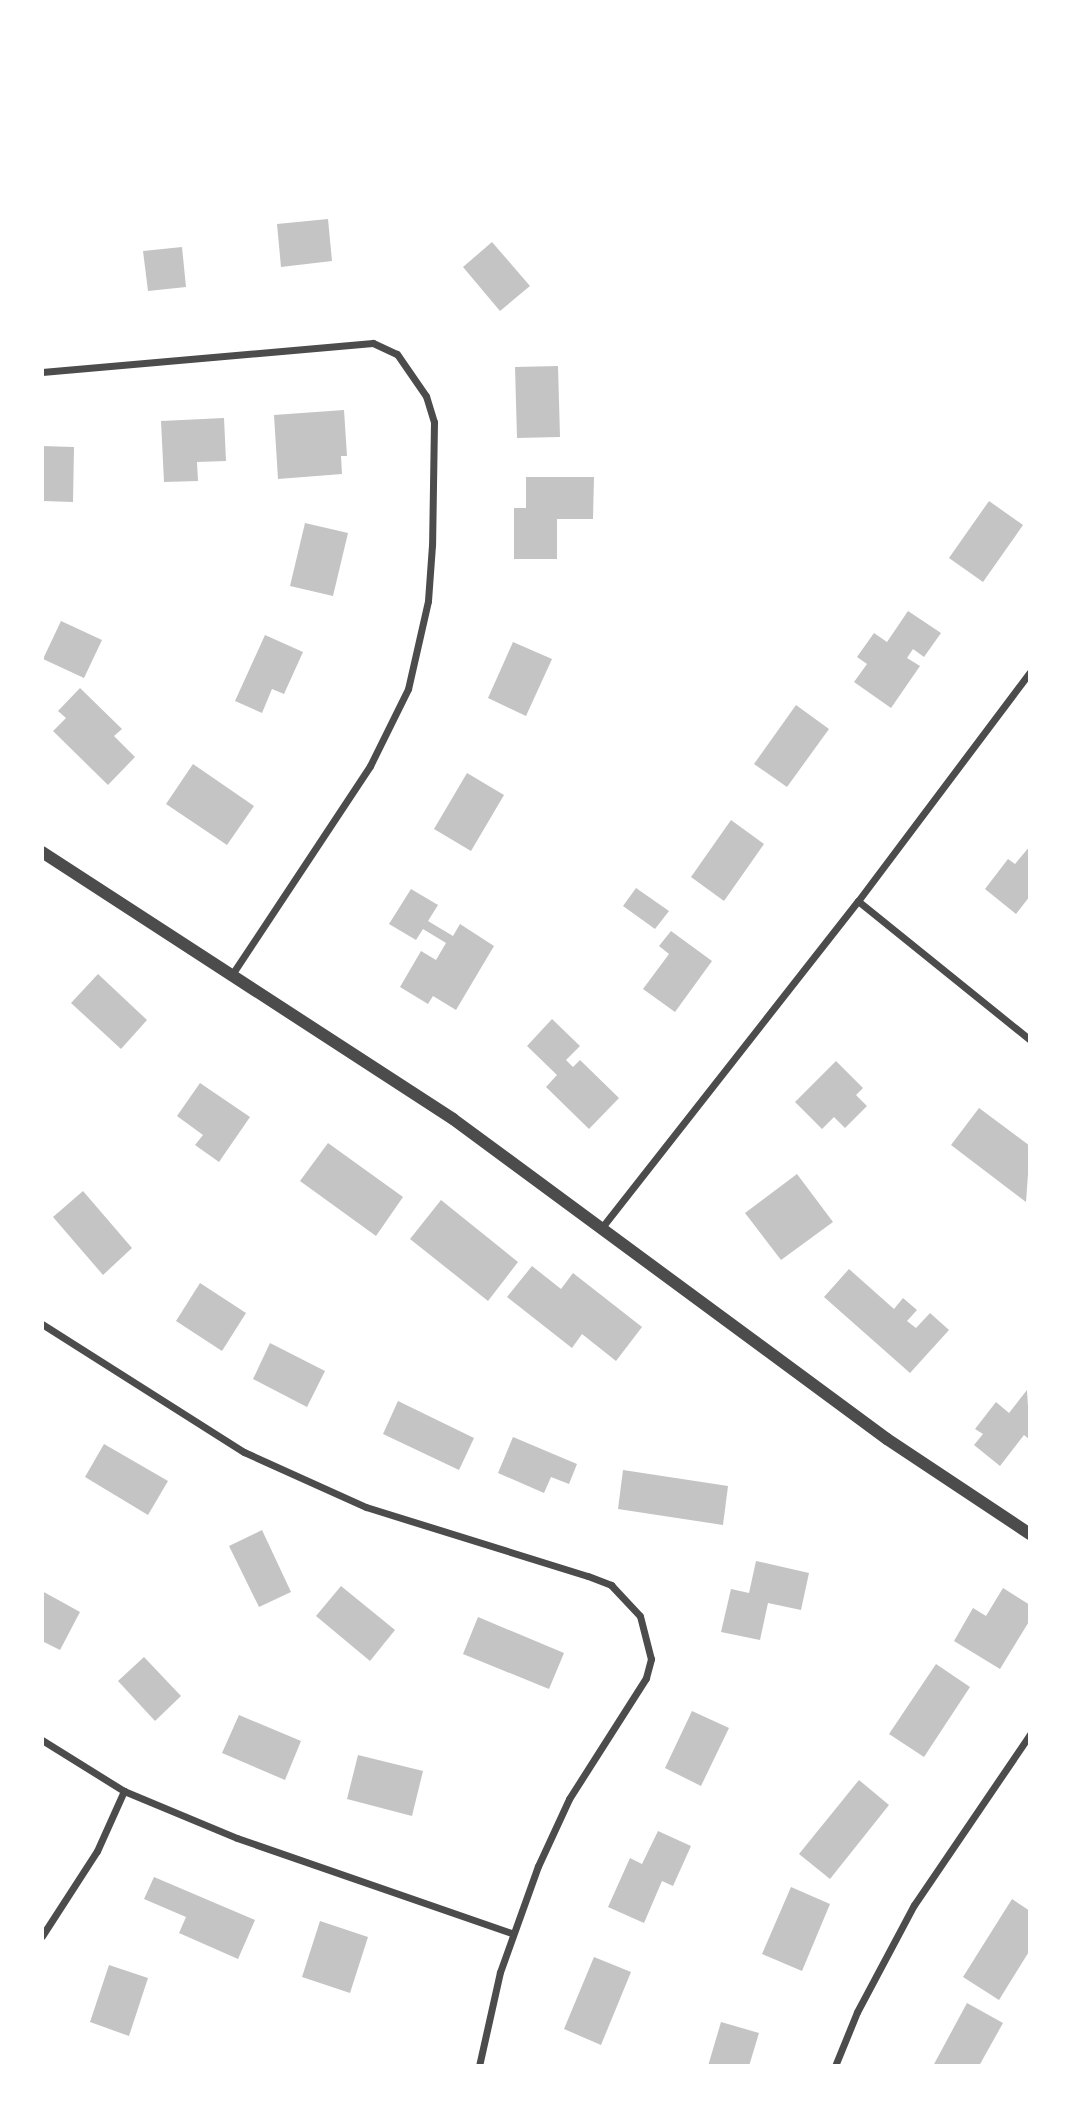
<!DOCTYPE html>
<style>
body{margin:0}
#map{position:relative;width:1072px;height:2108px;overflow:hidden;background:#fff;font-family:"PT Sans",sans-serif}
div>[style]{position:absolute}
.building>*{inset:0;background:#c4c4c4}
.minor>*{height:7px;margin:-3.5px;padding:0 3.5px;transform-origin:3.5px;border-radius:3.5px;background:#4c4c4c}
.tertiary>*{height:12px;margin:-6px;padding:0 6px;transform-origin:6px;border-radius:6px;background:#4c4c4c}
span{translate:-50% -50%;white-space:nowrap;text-align:center;line-height:1.15;-webkit-text-stroke:7px #fff;paint-order:stroke}
.frame{position:absolute;inset:0;border:44px solid #fff;pointer-events:none}
</style>
<div id="map">
<div class="building">
<i style="clip-path:polygon(328px 219px,332px 261px,281px 267px,277px 224px)"></i>
<i style="clip-path:polygon(492px 242px,530px 286px,500px 311px,463px 267px)"></i>
<i style="clip-path:polygon(182px 247px,186px 287px,148px 291px,143px 251px)"></i>
<i style="clip-path:polygon(558px 366px,560px 437px,517px 438px,515px 367px)"></i>
<i style="clip-path:polygon(344px 410px,347px 456px,341px 456px,342px 474px,278px 479px,274px 415px)"></i>
<i style="clip-path:polygon(224px 418px,226px 461px,197px 462px,198px 481px,164px 482px,161px 421px)"></i>
<i style="clip-path:polygon(42px 446px,74px 447px,73px 502px,42px 501px)"></i>
<i style="clip-path:polygon(526px 477px,594px 477px,593px 519px,557px 519px,557px 559px,514px 559px,514px 508px,526px 508px)"></i>
<i style="clip-path:polygon(989px 501px,1023px 525px,983px 582px,949px 558px)"></i>
<i style="clip-path:polygon(305px 523px,348px 533px,333px 596px,290px 586px)"></i>
<i style="clip-path:polygon(908px 611px,941px 633px,924px 657px,913px 649px,907px 658px,920px 666px,891px 708px,854px 682px,867px 664px,857px 657px,874px 633px,887px 642px)"></i>
<i style="clip-path:polygon(61px 621px,102px 640px,84px 678px,43px 659px)"></i>
<i style="clip-path:polygon(265px 635px,303px 652px,284px 694px,272px 689px,262px 713px,235px 701px)"></i>
<i style="clip-path:polygon(513px 642px,552px 659px,526px 716px,488px 698px)"></i>
<i style="clip-path:polygon(80px 688px,122px 729px,114px 736px,135px 757px,108px 785px,53px 731px,66px 718px,58px 711px)"></i>
<i style="clip-path:polygon(796px 705px,829px 729px,787px 787px,754px 764px)"></i>
<i style="clip-path:polygon(193px 764px,254px 806px,227px 845px,166px 804px)"></i>
<i style="clip-path:polygon(467px 773px,504px 795px,471px 851px,434px 829px)"></i>
<i style="clip-path:polygon(731px 820px,764px 844px,724px 901px,691px 877px)"></i>
<i style="clip-path:polygon(1030px 846px,1030px 896px,1016px 914px,985px 889px,1008px 859px,1015px 864px)"></i>
<i style="clip-path:polygon(636px 888px,669px 911px,655px 929px,623px 906px)"></i>
<i style="clip-path:polygon(411px 889px,438px 905px,428px 921px,453px 936px,460px 924px,494px 946px,456px 1010px,433px 996px,428px 1004px,400px 987px,421px 951px,436px 960px,446px 943px,423px 929px,416px 940px,389px 924px)"></i>
<i style="clip-path:polygon(671px 931px,712px 961px,675px 1012px,643px 989px,669px 954px,659px 946px)"></i>
<i style="clip-path:polygon(98px 974px,147px 1020px,121px 1049px,71px 1003px)"></i>
<i style="clip-path:polygon(552px 1019px,580px 1046px,566px 1060px,573px 1067px,580px 1060px,619px 1098px,589px 1129px,546px 1087px,557px 1075px,527px 1046px)"></i>
<i style="clip-path:polygon(836px 1061px,863px 1088px,856px 1095px,867px 1106px,845px 1128px,834px 1117px,822px 1129px,795px 1102px)"></i>
<i style="clip-path:polygon(200px 1083px,250px 1117px,219px 1162px,195px 1145px,203px 1135px,177px 1116px)"></i>
<i style="clip-path:polygon(979px 1108px,1030px 1146px,1026px 1202px,951px 1145px)"></i>
<i style="clip-path:polygon(328px 1143px,403px 1197px,376px 1236px,300px 1181px)"></i>
<i style="clip-path:polygon(797px 1174px,833px 1222px,781px 1260px,745px 1213px)"></i>
<i style="clip-path:polygon(83px 1191px,132px 1248px,103px 1275px,53px 1217px)"></i>
<i style="clip-path:polygon(441px 1200px,518px 1262px,488px 1301px,410px 1239px)"></i>
<i style="clip-path:polygon(532px 1266px,561px 1289px,573px 1273px,642px 1327px,616px 1361px,582px 1334px,572px 1348px,507px 1297px)"></i>
<i style="clip-path:polygon(849px 1269px,894px 1309px,903px 1298px,917px 1310px,907px 1321px,916px 1328px,930px 1313px,949px 1330px,910px 1373px,824px 1297px)"></i>
<i style="clip-path:polygon(200px 1283px,246px 1313px,222px 1351px,176px 1321px)"></i>
<i style="clip-path:polygon(270px 1343px,325px 1371px,307px 1407px,253px 1379px)"></i>
<i style="clip-path:polygon(1027px 1390px,1030px 1440px,1024px 1435px,1000px 1466px,974px 1445px,983px 1434px,975px 1429px,996px 1402px,1009px 1413px)"></i>
<i style="clip-path:polygon(398px 1401px,474px 1438px,459px 1470px,383px 1434px)"></i>
<i style="clip-path:polygon(513px 1437px,577px 1464px,569px 1484px,551px 1477px,544px 1493px,498px 1473px)"></i>
<i style="clip-path:polygon(104px 1444px,168px 1481px,148px 1515px,85px 1477px)"></i>
<i style="clip-path:polygon(623px 1470px,728px 1486px,723px 1525px,618px 1509px)"></i>
<i style="clip-path:polygon(262px 1530px,291px 1592px,259px 1607px,229px 1546px)"></i>
<i style="clip-path:polygon(756px 1561px,809px 1573px,801px 1610px,768px 1603px,760px 1640px,721px 1632px,731px 1589px,749px 1593px)"></i>
<i style="clip-path:polygon(341px 1586px,395px 1630px,370px 1661px,316px 1616px)"></i>
<i style="clip-path:polygon(1003px 1588px,1030px 1605px,1030px 1620px,1000px 1669px,954px 1641px,973px 1608px,986px 1616px)"></i>
<i style="clip-path:polygon(42px 1591px,80px 1612px,60px 1650px,42px 1641px)"></i>
<i style="clip-path:polygon(478px 1617px,564px 1653px,549px 1689px,463px 1654px)"></i>
<i style="clip-path:polygon(144px 1657px,181px 1696px,155px 1721px,118px 1681px)"></i>
<i style="clip-path:polygon(936px 1664px,970px 1687px,924px 1757px,889px 1734px)"></i>
<i style="clip-path:polygon(692px 1711px,729px 1728px,701px 1786px,665px 1768px)"></i>
<i style="clip-path:polygon(239px 1715px,301px 1741px,285px 1780px,222px 1753px)"></i>
<i style="clip-path:polygon(358px 1755px,423px 1771px,412px 1816px,347px 1799px)"></i>
<i style="clip-path:polygon(859px 1780px,889px 1805px,830px 1879px,799px 1854px)"></i>
<i style="clip-path:polygon(658px 1831px,691px 1846px,673px 1886px,662px 1881px,644px 1923px,608px 1907px,630px 1858px,642px 1864px)"></i>
<i style="clip-path:polygon(154px 1877px,255px 1920px,238px 1959px,179px 1933px,186px 1917px,144px 1899px)"></i>
<i style="clip-path:polygon(791px 1887px,830px 1904px,802px 1971px,762px 1954px)"></i>
<i style="clip-path:polygon(1012px 1899px,1030px 1911px,1030px 1950px,999px 2000px,963px 1977px)"></i>
<i style="clip-path:polygon(320px 1921px,368px 1937px,350px 1993px,302px 1977px)"></i>
<i style="clip-path:polygon(594px 1957px,631px 1972px,601px 2045px,564px 2029px)"></i>
<i style="clip-path:polygon(109px 1965px,148px 1978px,129px 2036px,90px 2022px)"></i>
<i style="clip-path:polygon(967px 2003px,1003px 2023px,979px 2066px,933px 2066px)"></i>
<i style="clip-path:polygon(721px 2022px,759px 2033px,749px 2066px,708px 2066px)"></i>
</div>
<div class="minor">
<i style="left:42px;top:372px;width:332px;rotate:-5deg"></i>
<i style="left:373px;top:343px;width:26px;rotate:25deg"></i>
<i style="left:397px;top:354px;width:51px;rotate:55.4deg"></i>
<i style="left:426px;top:396px;width:27px;rotate:73deg"></i>
<i style="left:434px;top:422px;width:123px;rotate:90.9deg"></i>
<i style="left:432px;top:545px;width:56px;rotate:94.1deg"></i>
<i style="left:428px;top:601px;width:90px;rotate:102.8deg"></i>
<i style="left:408px;top:689px;width:86px;rotate:116.3deg"></i>
<i style="left:370px;top:766px;width:248px;rotate:123.5deg"></i>
<i style="left:858px;top:901px;width:221px;rotate:38.9deg"></i>
<i style="left:603px;top:1226px;width:413px;rotate:-51.9deg"></i>
<i style="left:858px;top:901px;width:286px;rotate:-53.1deg"></i>
<i style="left:42px;top:1324px;width:239px;rotate:32.4deg"></i>
<i style="left:244px;top:1452px;width:134px;rotate:24.3deg"></i>
<i style="left:366px;top:1507px;width:232px;rotate:17.3deg"></i>
<i style="left:588px;top:1576px;width:25px;rotate:21deg"></i>
<i style="left:611px;top:1585px;width:42px;rotate:46.9deg"></i>
<i style="left:640px;top:1616px;width:44px;rotate:75.7deg"></i>
<i style="left:651px;top:1659px;width:20px;rotate:105deg"></i>
<i style="left:646px;top:1678px;width:143px;rotate:122.5deg"></i>
<i style="left:569px;top:1799px;width:74px;rotate:114.8deg"></i>
<i style="left:538px;top:1866px;width:113px;rotate:109.7deg"></i>
<i style="left:500px;top:1972px;width:96px;rotate:102.6deg"></i>
<i style="left:42px;top:1740px;width:97px;rotate:31.9deg"></i>
<i style="left:124px;top:1791px;width:122px;rotate:22.6deg"></i>
<i style="left:237px;top:1838px;width:291px;rotate:19.1deg"></i>
<i style="left:42px;top:1936px;width:101px;rotate:-57.1deg"></i>
<i style="left:97px;top:1851px;width:66px;rotate:-65.8deg"></i>
<i style="left:835px;top:2066px;width:58px;rotate:-67.8deg"></i>
<i style="left:857px;top:2012px;width:121px;rotate:-62deg"></i>
<i style="left:914px;top:1905px;width:207px;rotate:-55.8deg"></i>
</div>
<div class="tertiary">
<i style="left:42px;top:852px;width:490px;rotate:33deg"></i>
<i style="left:453px;top:1119px;width:539px;rotate:36.4deg"></i>
<i style="left:887px;top:1439px;width:172px;rotate:33.6deg"></i>
</div>
<div class="frame"></div>
</div>
